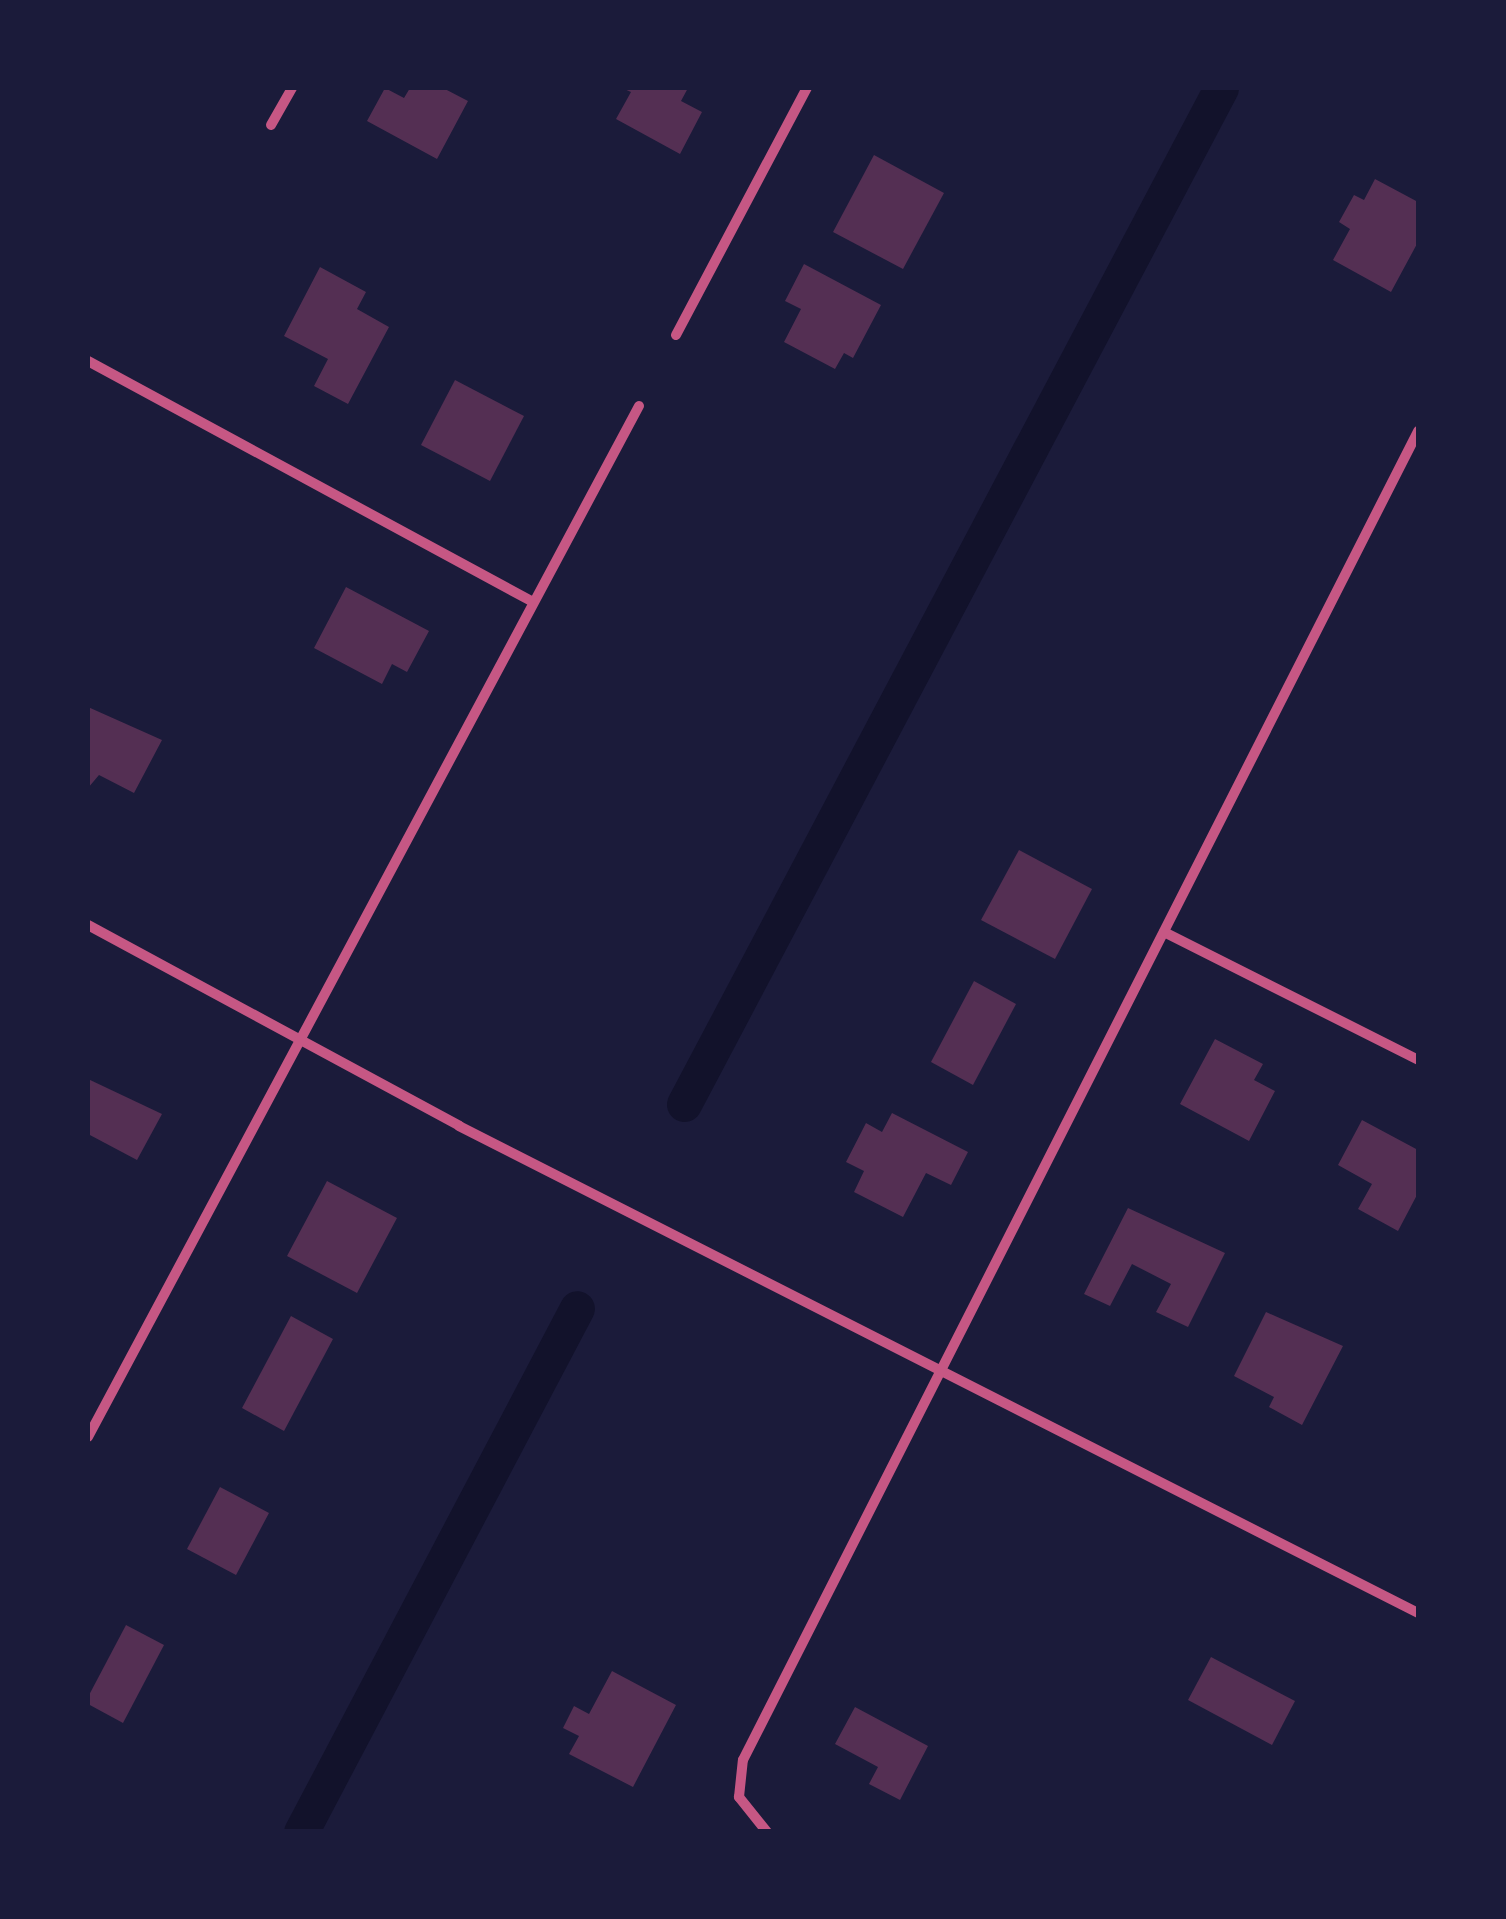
<!DOCTYPE html>
<style>
body{margin:0}
#map{position:relative;width:1506px;height:1919px;overflow:hidden;background:#1b1b3a;font-family:Overpass,sans-serif}
div>[style]{position:absolute}
.canal>*{height:35px;margin:-17.5px;padding:0 17.5px;transform-origin:17.5px;border-radius:17.5px;background:#12122b}
.building>*{inset:0;background:#542f53}
.minor>*{height:10px;margin:-5px;padding:0 5px;transform-origin:5px;border-radius:5px;background:#c65784}
span{translate:-50% -50%;white-space:nowrap;text-align:center;line-height:1.15;-webkit-text-stroke:8px #1b1b3a;paint-order:stroke}
.frame{position:absolute;inset:0;border:90px solid #1b1b3a;pointer-events:none}
</style>
<div id="map">
<div class="canal">
<i style="left:684px;top:1104px;width:1149px;rotate:-62.14deg"></i>
<i style="left:301px;top:1832px;width:592px;rotate:-62.22deg"></i>
</div>
<div class="building">
<i style="clip-path:polygon(385px 88px,404px 98px,410px 88px,443px 88px,468px 101px,437px 159px,367px 121px)"></i>
<i style="clip-path:polygon(622px 88px,688px 88px,681px 101px,702px 112px,680px 154px,616px 119px,631px 92px)"></i>
<i style="clip-path:polygon(874px 155px,944px 193px,903px 269px,833px 232px)"></i>
<i style="clip-path:polygon(1375px 179px,1418px 202px,1418px 242px,1391px 292px,1333px 260px,1350px 229px,1339px 222px,1354px 195px,1364px 200px)"></i>
<i style="clip-path:polygon(804px 264px,881px 305px,853px 358px,844px 353px,835px 369px,784px 342px,801px 309px,785px 301px)"></i>
<i style="clip-path:polygon(320px 267px,366px 292px,357px 309px,389px 327px,348px 404px,314px 386px,328px 359px,284px 336px)"></i>
<i style="clip-path:polygon(455px 380px,524px 416px,490px 481px,421px 445px)"></i>
<i style="clip-path:polygon(346px 587px,429px 631px,407px 672px,392px 664px,382px 684px,314px 648px)"></i>
<i style="clip-path:polygon(88px 707px,162px 740px,134px 793px,99px 775px,88px 788px)"></i>
<i style="clip-path:polygon(1019px 850px,1092px 889px,1055px 959px,981px 920px)"></i>
<i style="clip-path:polygon(974px 981px,1016px 1004px,973px 1085px,931px 1062px)"></i>
<i style="clip-path:polygon(1215px 1039px,1263px 1064px,1254px 1080px,1275px 1091px,1249px 1141px,1180px 1104px)"></i>
<i style="clip-path:polygon(88px 1079px,162px 1114px,137px 1160px,88px 1134px)"></i>
<i style="clip-path:polygon(892px 1113px,968px 1152px,951px 1185px,926px 1173px,903px 1217px,854px 1192px,864px 1171px,846px 1162px,866px 1123px,882px 1132px)"></i>
<i style="clip-path:polygon(1362px 1120px,1418px 1150px,1418px 1193px,1398px 1231px,1358px 1209px,1372px 1184px,1338px 1165px)"></i>
<i style="clip-path:polygon(327px 1181px,397px 1218px,357px 1293px,287px 1256px)"></i>
<i style="clip-path:polygon(1128px 1208px,1225px 1253px,1188px 1327px,1156px 1312px,1171px 1284px,1132px 1264px,1110px 1306px,1084px 1294px)"></i>
<i style="clip-path:polygon(1266px 1312px,1343px 1346px,1302px 1425px,1269px 1407px,1274px 1397px,1234px 1376px)"></i>
<i style="clip-path:polygon(291px 1316px,333px 1339px,284px 1431px,242px 1408px)"></i>
<i style="clip-path:polygon(220px 1487px,269px 1513px,236px 1575px,187px 1549px)"></i>
<i style="clip-path:polygon(126px 1625px,164px 1645px,123px 1723px,88px 1704px,88px 1697px)"></i>
<i style="clip-path:polygon(1211px 1657px,1295px 1701px,1272px 1745px,1188px 1700px)"></i>
<i style="clip-path:polygon(612px 1671px,676px 1705px,633px 1787px,569px 1754px,579px 1736px,563px 1728px,574px 1706px,589px 1714px)"></i>
<i style="clip-path:polygon(855px 1707px,928px 1746px,900px 1800px,869px 1784px,878px 1767px,835px 1744px)"></i>
</div>
<div class="minor">
<i style="left:271px;top:125px;width:43px;rotate:-60.4deg"></i>
<i style="left:676px;top:335px;width:280px;rotate:-62.1deg"></i>
<i style="left:88px;top:361px;width:506px;rotate:28.44deg"></i>
<i style="left:88px;top:925px;width:422px;rotate:28.4deg"></i>
<i style="left:459px;top:1126px;width:1076px;rotate:26.92deg"></i>
<i style="left:1164px;top:932px;width:284px;rotate:26.7deg"></i>
<i style="left:88px;top:1437px;width:1169px;rotate:-61.88deg"></i>
<i style="left:767px;top:1832px;width:45px;rotate:-128.7deg"></i>
<i style="left:739px;top:1797px;width:37px;rotate:-84deg"></i>
<i style="left:743px;top:1760px;width:1491px;rotate:-63.07deg"></i>
</div>
<div class="frame"></div>
</div>
